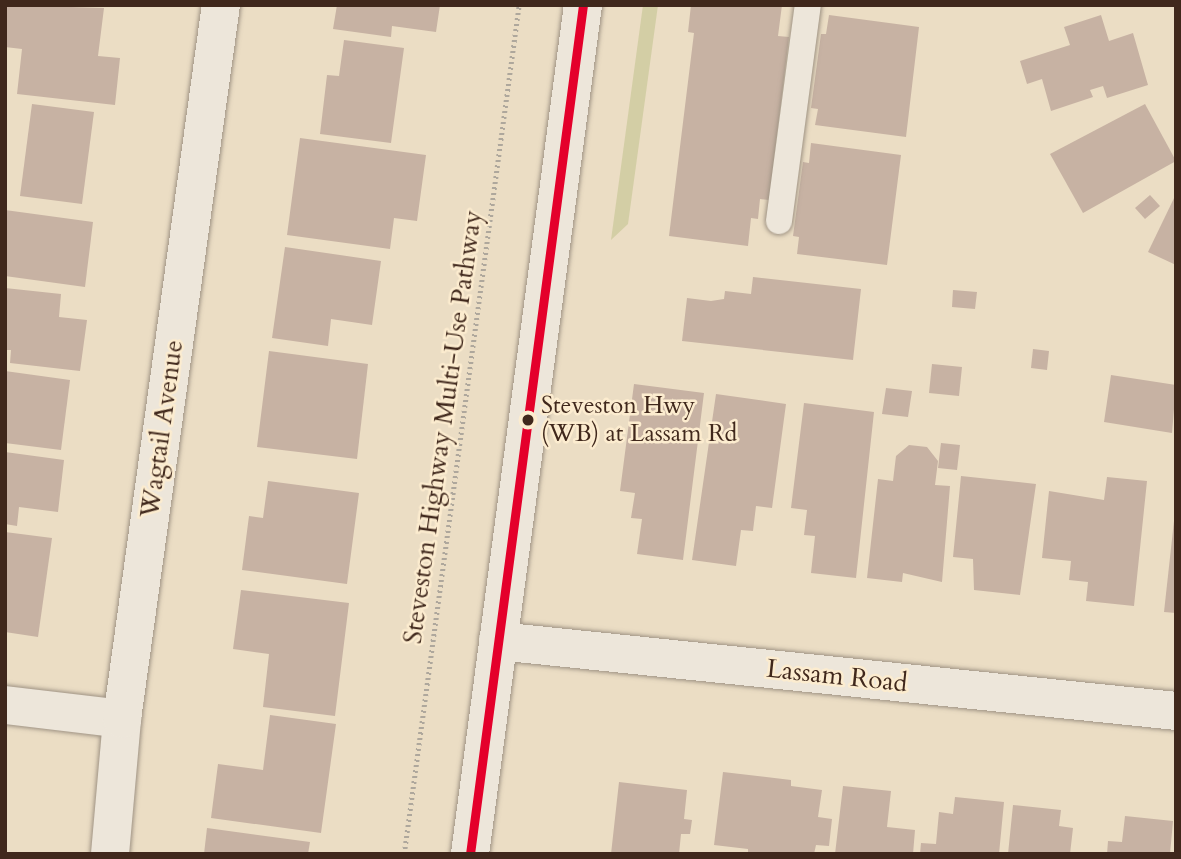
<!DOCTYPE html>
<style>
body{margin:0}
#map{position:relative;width:1181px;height:859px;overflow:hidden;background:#ebddc4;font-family:Cardo,serif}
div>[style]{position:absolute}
.green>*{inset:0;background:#d3cea5}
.building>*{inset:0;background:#c7b2a3}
.path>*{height:4.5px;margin-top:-2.25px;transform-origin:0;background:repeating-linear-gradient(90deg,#aea79c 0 2px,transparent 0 5.5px)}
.roads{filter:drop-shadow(0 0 2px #9f9384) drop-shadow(0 0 2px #9f9384)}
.lane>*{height:26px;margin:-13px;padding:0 13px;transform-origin:13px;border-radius:13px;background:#ede6da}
.street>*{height:38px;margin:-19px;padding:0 19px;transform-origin:19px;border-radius:19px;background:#ede6da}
.secondary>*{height:38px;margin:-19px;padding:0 19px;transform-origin:19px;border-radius:19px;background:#ede6da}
.bus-1>*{height:9px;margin:-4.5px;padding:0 4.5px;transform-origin:4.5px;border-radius:4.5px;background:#e4002b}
.dots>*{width:19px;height:19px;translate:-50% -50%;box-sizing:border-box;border:4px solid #fceccf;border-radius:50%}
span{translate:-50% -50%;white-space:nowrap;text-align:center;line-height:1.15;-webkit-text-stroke:5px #fceccf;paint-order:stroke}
.bus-label{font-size:24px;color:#40281c}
.left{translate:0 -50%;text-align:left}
.street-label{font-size:26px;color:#40281c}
.frame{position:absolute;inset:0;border:7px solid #40281c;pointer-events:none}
</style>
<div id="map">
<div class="green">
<i style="clip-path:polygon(643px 5px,658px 5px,628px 224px,611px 240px)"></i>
</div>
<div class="building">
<i style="clip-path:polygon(6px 5px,104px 8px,98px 56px,120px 58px,115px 105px,17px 94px,22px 49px,5px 47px)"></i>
<i style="clip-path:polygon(337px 5px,440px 5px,436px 32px,392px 26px,391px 37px,333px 29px)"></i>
<i style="clip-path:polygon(691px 5px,782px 5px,778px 36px,789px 37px,769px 200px,760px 199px,758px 219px,751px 218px,748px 246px,669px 236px,694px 33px,688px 32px)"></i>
<i style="clip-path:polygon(829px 15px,919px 27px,906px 137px,815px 125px,818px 109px,811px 108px,821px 34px,826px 34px)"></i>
<i style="clip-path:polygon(1101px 15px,1109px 41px,1133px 33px,1148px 85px,1107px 98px,1103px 86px,1090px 90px,1093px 97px,1051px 111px,1042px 79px,1027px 84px,1020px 61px,1070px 45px,1064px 27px)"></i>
<i style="clip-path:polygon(344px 40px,404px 48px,391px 143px,320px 134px,327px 75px,339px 76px)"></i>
<i style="clip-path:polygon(32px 104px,94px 112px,82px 204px,20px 196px)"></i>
<i style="clip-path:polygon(1145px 104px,1176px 161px,1083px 213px,1050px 154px)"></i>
<i style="clip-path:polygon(300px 138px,426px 155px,417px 221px,394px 218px,390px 249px,287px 235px)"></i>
<i style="clip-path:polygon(811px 143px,901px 155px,887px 265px,797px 254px,799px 237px,793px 236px,803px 162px,809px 163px)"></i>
<i style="clip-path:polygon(1176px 194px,1176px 265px,1148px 252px)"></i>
<i style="clip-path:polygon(1150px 195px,1160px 206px,1145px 219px,1135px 208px)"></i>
<i style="clip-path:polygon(5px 210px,93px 222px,85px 287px,5px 276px)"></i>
<i style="clip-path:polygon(285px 247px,381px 261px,372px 325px,331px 319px,328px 346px,272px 338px)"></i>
<i style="clip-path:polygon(753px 277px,861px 289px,853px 360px,682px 341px,687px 298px,711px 301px,724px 299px,725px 291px,751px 294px)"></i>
<i style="clip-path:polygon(5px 288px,61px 294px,59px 317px,87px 320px,80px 371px,10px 363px,11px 350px,5px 350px)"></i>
<i style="clip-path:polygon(953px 290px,977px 292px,975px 309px,952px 307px)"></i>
<i style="clip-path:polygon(1033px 349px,1049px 351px,1047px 370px,1031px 368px)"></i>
<i style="clip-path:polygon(269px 351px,368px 364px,357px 459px,257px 447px)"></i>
<i style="clip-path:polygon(932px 364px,962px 367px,959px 396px,929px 393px)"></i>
<i style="clip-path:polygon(5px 371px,70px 380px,61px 450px,5px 443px)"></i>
<i style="clip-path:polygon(1111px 375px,1176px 385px,1172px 433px,1104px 422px)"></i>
<i style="clip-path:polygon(634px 384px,704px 393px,683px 560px,637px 554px,642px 519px,631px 518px,635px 493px,620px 491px)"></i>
<i style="clip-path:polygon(886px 388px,912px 391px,908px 417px,882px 414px)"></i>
<i style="clip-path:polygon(716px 394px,786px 404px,772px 508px,756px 506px,753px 531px,741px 530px,736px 566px,692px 560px)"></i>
<i style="clip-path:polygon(804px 403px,874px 412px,856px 578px,811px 573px,815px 536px,804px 535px,807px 510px,791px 508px)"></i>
<i style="clip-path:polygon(941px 443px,960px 445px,957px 470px,938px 468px)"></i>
<i style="clip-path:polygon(909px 445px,927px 447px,938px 461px,935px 485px,950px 486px,942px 582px,903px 573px,902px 582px,867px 578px,878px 479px,893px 481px,896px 456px)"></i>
<i style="clip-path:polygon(5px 452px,64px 460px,58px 512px,19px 507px,17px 526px,5px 524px)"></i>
<i style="clip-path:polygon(961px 476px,1036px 484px,1020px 595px,974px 590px,973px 559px,953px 557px)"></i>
<i style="clip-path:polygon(1107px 477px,1147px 481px,1134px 606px,1086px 601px,1088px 582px,1069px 580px,1071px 561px,1042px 558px,1049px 491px,1104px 500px)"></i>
<i style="clip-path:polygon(268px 481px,359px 493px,347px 584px,242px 570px,249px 516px,263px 518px)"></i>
<i style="clip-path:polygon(1174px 521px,1176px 521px,1176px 613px,1164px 612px)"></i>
<i style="clip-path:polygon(5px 532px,52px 538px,38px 637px,5px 632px)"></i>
<i style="clip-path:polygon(241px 590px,349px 603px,335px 716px,263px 707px,269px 654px,233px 649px)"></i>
<i style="clip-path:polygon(270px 715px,336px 724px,321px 833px,211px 818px,218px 764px,263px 770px)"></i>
<i style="clip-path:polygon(723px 772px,791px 780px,791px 786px,822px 790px,818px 817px,832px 819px,829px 846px,816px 845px,814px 854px,748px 854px,748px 849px,714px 845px)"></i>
<i style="clip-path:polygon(619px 782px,687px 790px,684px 819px,692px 820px,690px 834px,681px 834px,679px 854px,611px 854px)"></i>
<i style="clip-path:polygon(843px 786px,891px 791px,887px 827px,915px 830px,913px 854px,835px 854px)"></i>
<i style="clip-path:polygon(955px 797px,1004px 802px,999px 854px,920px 854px,921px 843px,936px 844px,939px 812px,953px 814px)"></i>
<i style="clip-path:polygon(1013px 805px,1061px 810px,1059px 826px,1073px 828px,1070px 854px,1008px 854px)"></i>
<i style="clip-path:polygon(1125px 816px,1173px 821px,1170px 854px,1107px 854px,1108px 841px,1122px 842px)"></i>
<i style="clip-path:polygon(207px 828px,310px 842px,308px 854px,204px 854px)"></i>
</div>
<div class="path">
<i style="left:404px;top:854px;width:857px;rotate:-82.29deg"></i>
</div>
<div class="roads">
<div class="lane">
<i style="left:779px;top:221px;width:218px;rotate:-82.4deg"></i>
</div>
<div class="street">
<i style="left:498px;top:641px;width:682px;rotate:5.89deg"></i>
<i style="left:5px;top:705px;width:118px;rotate:6.8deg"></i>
<i style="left:110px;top:854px;width:136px;rotate:-84.9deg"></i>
<i style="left:122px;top:719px;width:721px;rotate:-82.11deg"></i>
</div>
<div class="secondary">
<i style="left:470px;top:854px;width:856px;rotate:-82.42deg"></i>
</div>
</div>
<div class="bus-1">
<i style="left:470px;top:854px;width:856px;rotate:-82.42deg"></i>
</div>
<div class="dots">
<i style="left:528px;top:420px;background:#40281c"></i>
</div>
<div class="bus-label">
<span class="left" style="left:541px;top:420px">Steveston Hwy<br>(WB) at Lassam Rd</span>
</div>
<div class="street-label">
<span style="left:443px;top:427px;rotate:-82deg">Steveston Highway Multi-Use Pathway</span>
<span style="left:162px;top:429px;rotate:-82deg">Wagtail Avenue</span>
<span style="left:837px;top:676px;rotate:6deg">Lassam Road</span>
</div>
<div class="frame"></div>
</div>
